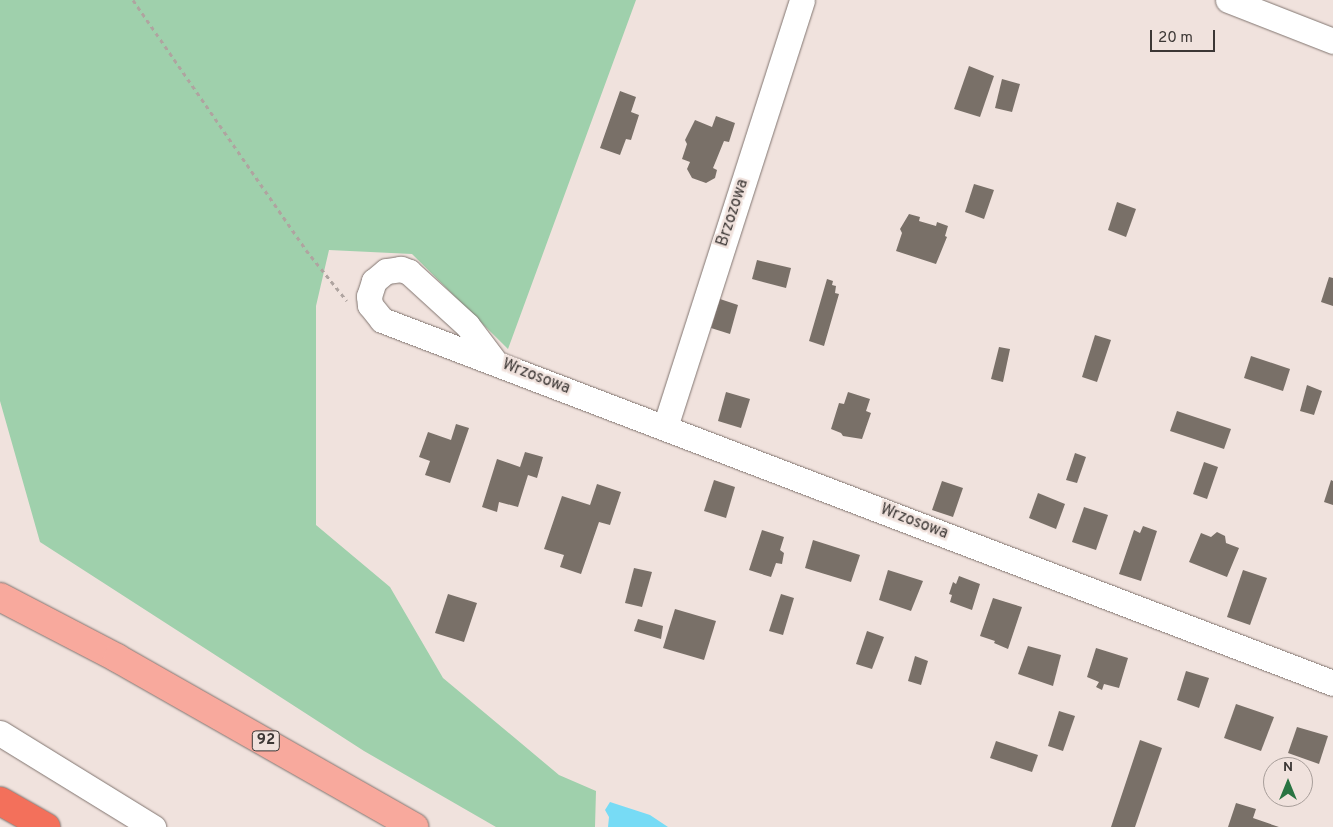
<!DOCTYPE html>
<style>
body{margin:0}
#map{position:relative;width:1333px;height:827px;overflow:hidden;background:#f0e2dd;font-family:Overpass,sans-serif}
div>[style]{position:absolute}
.green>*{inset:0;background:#9fd0ac}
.water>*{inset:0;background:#77dbf5}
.building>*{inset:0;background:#797068}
.path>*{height:3px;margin-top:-1.5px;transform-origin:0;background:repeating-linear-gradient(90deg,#afa4a0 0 4px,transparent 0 8px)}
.roads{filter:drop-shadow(0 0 1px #817570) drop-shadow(0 0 1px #817570)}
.minor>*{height:25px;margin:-12.5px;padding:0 12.5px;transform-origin:12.5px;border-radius:12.5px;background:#fff}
.major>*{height:28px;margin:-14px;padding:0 14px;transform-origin:14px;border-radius:14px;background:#f8a99d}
.highway>*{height:28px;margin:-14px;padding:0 14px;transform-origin:14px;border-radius:14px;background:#f3705b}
span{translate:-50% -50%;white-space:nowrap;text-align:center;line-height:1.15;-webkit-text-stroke:5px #f0e2dd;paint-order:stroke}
.shield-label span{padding:1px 4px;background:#f0e2dd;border:1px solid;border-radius:4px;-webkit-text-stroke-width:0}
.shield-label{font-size:15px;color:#3c3735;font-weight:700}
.street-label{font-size:16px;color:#3c3735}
.north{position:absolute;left:1263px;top:757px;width:50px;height:50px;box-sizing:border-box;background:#f0e2dd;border:1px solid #a89e9a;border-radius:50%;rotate:0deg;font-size:14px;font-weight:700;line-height:20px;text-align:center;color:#3c3735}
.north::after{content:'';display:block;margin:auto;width:18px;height:22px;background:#297442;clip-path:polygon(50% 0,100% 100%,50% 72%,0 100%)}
.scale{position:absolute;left:1150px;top:30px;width:65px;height:22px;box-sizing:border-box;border:2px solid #3c3735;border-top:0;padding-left:6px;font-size:15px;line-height:18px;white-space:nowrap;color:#3c3735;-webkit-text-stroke:4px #f0e2dd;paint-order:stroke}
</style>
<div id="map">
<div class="green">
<i style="clip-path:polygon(0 0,636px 0,508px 349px,412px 254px,329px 250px,316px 306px,316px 525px,390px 587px,443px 678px,559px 775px,596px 791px,595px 827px,496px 827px,364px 751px,40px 542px,0 401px)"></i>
</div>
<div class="water">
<i style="clip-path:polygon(610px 802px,650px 815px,668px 827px,608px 827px,609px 817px,605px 810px)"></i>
</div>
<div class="building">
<i style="clip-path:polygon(969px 66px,994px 76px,980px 117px,954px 109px)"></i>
<i style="clip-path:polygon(1002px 79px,1020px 84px,1012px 112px,995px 108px)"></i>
<i style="clip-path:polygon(620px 91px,636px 97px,631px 112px,639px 115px,631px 140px,626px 139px,620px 155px,600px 148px)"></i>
<i style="clip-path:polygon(716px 116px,735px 123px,729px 142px,724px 141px,713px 168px,717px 170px,715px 178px,706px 183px,692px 178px,687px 169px,690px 162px,682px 159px,687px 144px,685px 140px,695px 120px,712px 127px)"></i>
<i style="clip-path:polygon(974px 184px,994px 190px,984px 219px,965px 212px)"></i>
<i style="clip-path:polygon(1117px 202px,1136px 209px,1126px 237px,1108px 230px)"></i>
<i style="clip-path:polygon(909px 214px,920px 217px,919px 221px,936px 226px,937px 222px,948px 226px,945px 236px,947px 237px,936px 264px,896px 251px,902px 233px,900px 229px)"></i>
<i style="clip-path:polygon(757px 260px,791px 268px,786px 288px,752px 279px)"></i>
<i style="clip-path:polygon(1329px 277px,1333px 278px,1333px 306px,1321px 302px)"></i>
<i style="clip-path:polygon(827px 279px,833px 281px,832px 285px,836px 286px,835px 293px,839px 294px,824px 346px,809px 341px)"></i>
<i style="clip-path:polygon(720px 299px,738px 305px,730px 334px,711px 328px)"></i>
<i style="clip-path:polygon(1095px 335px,1111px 340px,1097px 382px,1082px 377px)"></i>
<i style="clip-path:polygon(999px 347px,1010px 349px,1003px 382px,991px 379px)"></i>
<i style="clip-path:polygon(1251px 356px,1290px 369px,1283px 391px,1244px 378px)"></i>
<i style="clip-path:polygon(1307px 385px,1322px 391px,1314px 415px,1300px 411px)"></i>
<i style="clip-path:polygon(726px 392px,750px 399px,741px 428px,718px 421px)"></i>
<i style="clip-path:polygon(848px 392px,870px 399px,866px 411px,871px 413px,862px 439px,843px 436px,841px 433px,831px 429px,839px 403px,844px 404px)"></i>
<i style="clip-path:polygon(1177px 411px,1231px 429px,1224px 449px,1170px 431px)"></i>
<i style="clip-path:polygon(456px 424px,469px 428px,450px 483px,425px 475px,430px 461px,419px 457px,428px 432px,451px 440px)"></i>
<i style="clip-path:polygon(525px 452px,543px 457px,537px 478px,528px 475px,518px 507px,499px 502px,497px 512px,482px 507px,497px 459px,520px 467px)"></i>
<i style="clip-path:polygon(1075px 453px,1086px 457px,1077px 483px,1066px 480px)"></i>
<i style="clip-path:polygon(1204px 462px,1218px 467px,1207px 499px,1193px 494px)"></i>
<i style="clip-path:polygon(714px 480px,735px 487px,726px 518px,704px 511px)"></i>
<i style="clip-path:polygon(1331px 480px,1333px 481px,1333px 505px,1324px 502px)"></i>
<i style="clip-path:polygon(942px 481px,963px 488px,953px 517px,932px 510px)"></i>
<i style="clip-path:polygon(597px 484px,621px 492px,610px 525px,599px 522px,581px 574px,560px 567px,564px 555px,544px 549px,562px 496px,590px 505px)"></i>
<i style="clip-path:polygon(1038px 493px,1065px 504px,1056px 529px,1029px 518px)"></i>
<i style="clip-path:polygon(1084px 507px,1108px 515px,1096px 550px,1072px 542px)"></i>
<i style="clip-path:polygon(1143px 526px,1157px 531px,1141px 581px,1119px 574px,1134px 530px,1140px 533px)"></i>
<i style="clip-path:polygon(762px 530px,784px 537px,780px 550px,784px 553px,782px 564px,776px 563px,771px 577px,749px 570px)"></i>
<i style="clip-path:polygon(1217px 532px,1225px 536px,1226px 543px,1239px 548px,1227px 577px,1189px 562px,1201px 533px,1211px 537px)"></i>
<i style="clip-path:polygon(813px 540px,860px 555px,851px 582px,805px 568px)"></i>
<i style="clip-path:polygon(634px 568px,652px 572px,642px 607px,625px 603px)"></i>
<i style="clip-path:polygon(888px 570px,923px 581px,911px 611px,879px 600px)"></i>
<i style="clip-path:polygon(1243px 570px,1267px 578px,1250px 625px,1227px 617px)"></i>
<i style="clip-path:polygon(959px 576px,980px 584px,972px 610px,950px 602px,952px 595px,949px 594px,953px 582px,956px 584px)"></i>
<i style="clip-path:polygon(448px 594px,477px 603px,464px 642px,435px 633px)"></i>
<i style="clip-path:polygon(781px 594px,794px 598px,783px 635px,769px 631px)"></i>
<i style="clip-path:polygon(993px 598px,1022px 607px,1008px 649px,994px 643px,995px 641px,980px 636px)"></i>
<i style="clip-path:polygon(675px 609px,716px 621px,704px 660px,663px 648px)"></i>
<i style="clip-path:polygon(638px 619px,663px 626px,661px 639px,634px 631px)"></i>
<i style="clip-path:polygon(867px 631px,884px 637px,872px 669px,856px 664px)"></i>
<i style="clip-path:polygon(1028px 646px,1061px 655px,1053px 686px,1018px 674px)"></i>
<i style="clip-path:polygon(1096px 648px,1128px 658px,1119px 688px,1104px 684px,1102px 690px,1096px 687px,1099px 682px,1087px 677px)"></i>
<i style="clip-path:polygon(915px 656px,928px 661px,921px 685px,908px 681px)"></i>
<i style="clip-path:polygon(1186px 671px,1209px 678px,1199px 708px,1177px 700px)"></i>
<i style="clip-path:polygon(1236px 704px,1274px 717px,1261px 751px,1224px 738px)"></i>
<i style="clip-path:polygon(1059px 711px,1075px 716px,1063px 751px,1048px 746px)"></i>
<i style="clip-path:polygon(1297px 727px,1328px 736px,1319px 764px,1288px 753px)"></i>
<i style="clip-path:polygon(1140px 740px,1162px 748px,1135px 827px,1111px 827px)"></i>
<i style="clip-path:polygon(996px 741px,1038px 755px,1032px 772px,990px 758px)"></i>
<i style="clip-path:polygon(1236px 803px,1256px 809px,1253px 818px,1279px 827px,1228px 827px)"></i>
</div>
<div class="path">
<i style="left:133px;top:0;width:304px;rotate:55.3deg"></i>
<i style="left:306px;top:250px;width:65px;rotate:51.2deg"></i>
</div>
<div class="roads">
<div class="minor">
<i style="left:1228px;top:0;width:113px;rotate:21.3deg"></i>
<i style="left:495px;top:362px;width:46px;rotate:-127.1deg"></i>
<i style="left:467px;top:325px;width:79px;rotate:-137.6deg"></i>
<i style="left:409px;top:272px;width:9px;rotate:-159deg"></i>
<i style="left:401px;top:269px;width:15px;rotate:172deg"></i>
<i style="left:386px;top:271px;width:16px;rotate:140deg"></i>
<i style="left:374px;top:281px;width:16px;rotate:108deg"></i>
<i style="left:369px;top:296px;width:9px;rotate:84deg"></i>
<i style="left:370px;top:305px;width:19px;rotate:51deg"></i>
<i style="left:382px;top:320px;width:1018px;rotate:20.89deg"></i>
<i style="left:665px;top:427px;width:448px;rotate:-72.2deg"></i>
<i style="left:0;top:733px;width:180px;rotate:31.6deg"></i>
</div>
<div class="major">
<i style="left:0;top:597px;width:132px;rotate:27.5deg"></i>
<i style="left:117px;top:658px;width:342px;rotate:29.6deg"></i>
</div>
<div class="highway">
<i style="left:0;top:801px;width:53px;rotate:29.5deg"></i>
</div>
</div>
<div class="shield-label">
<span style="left:266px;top:741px">92</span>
</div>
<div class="street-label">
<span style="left:733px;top:213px;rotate:-72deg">Brzozowa</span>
<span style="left:536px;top:377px;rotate:21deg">Wrzosowa</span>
<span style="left:914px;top:522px;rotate:21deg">Wrzosowa</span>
</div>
<div class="north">N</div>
<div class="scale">20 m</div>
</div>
